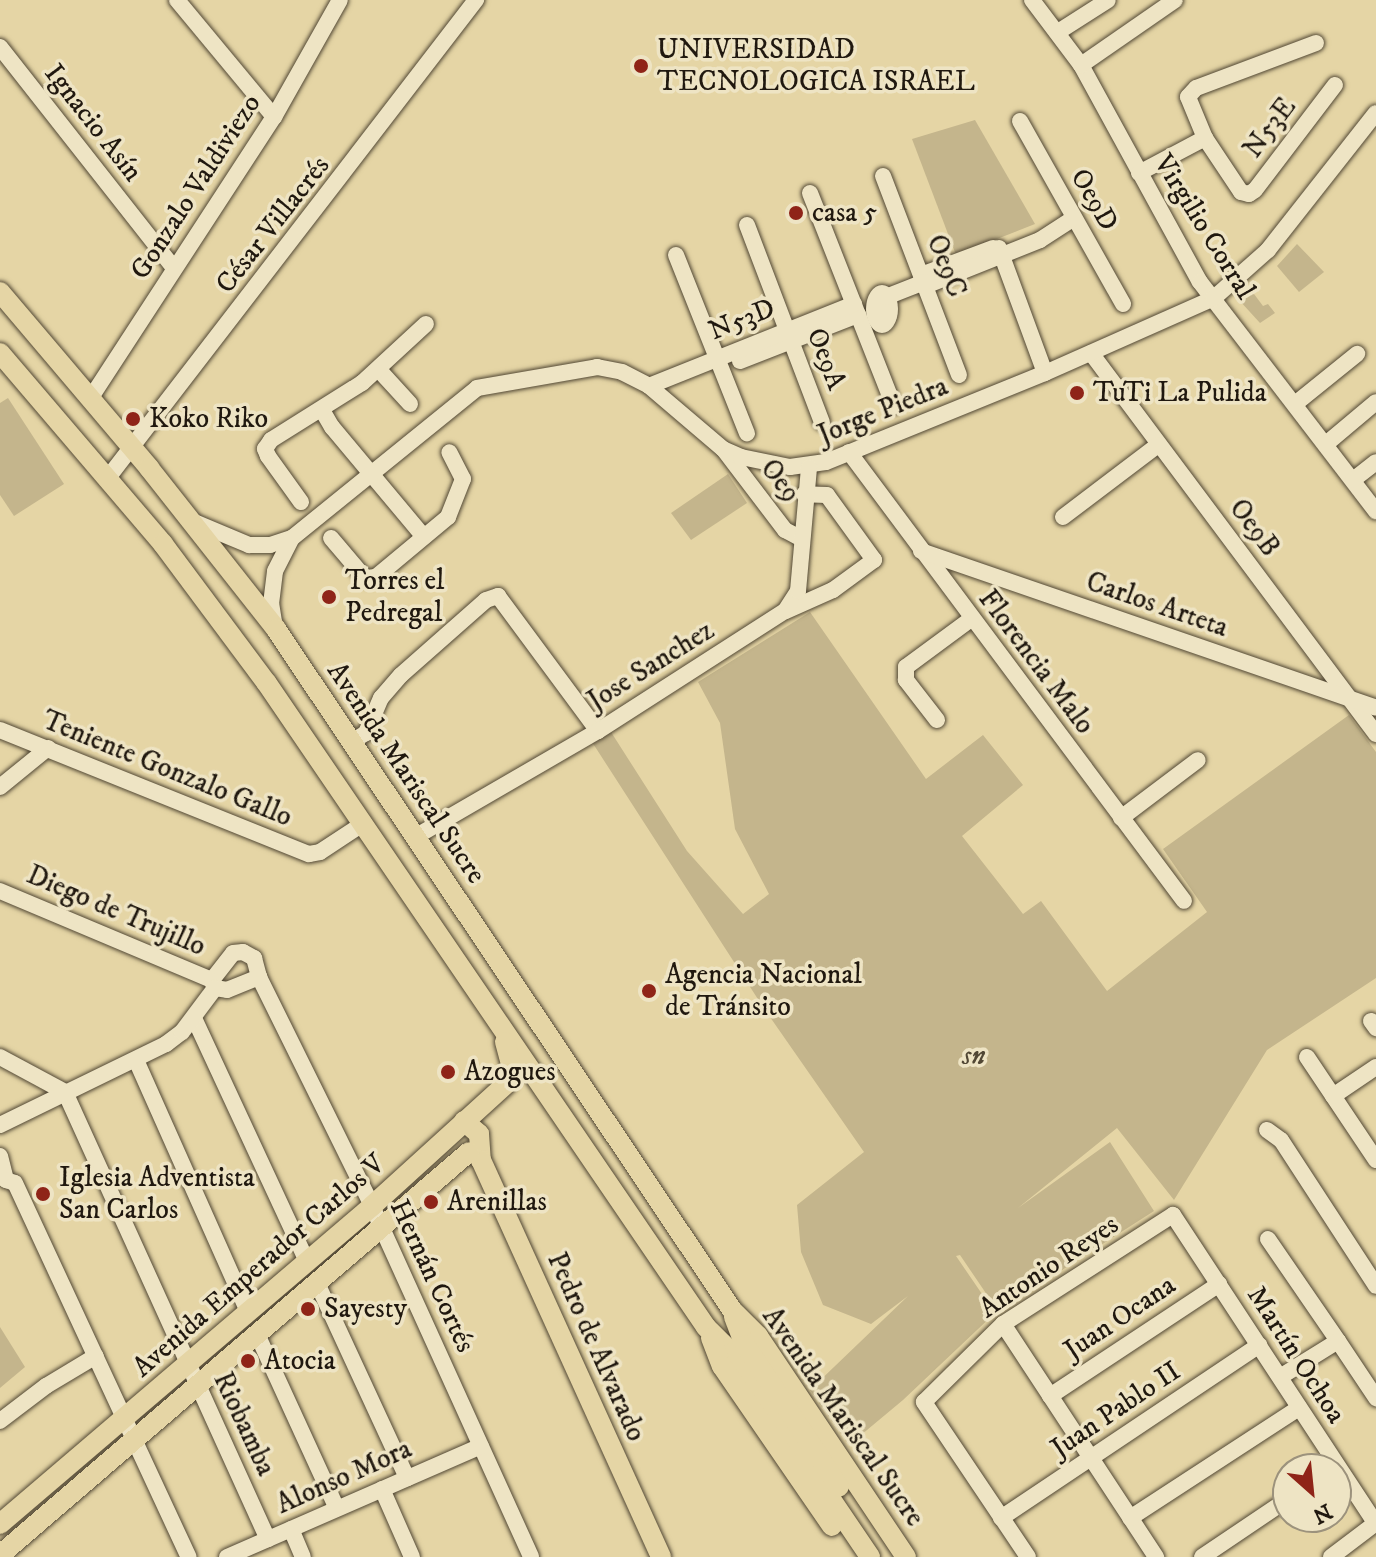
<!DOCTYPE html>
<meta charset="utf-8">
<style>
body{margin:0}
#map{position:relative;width:1376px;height:1557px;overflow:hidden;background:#e5d5a5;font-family:"IM FELL DW Pica",serif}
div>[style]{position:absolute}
.green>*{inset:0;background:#c4b58c}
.roads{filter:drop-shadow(0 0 2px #514734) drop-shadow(0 0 2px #514734)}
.minor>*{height:16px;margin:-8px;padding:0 8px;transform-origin:8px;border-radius:8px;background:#eee4c4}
.minor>.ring{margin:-8px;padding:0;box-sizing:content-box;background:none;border:16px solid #eee4c4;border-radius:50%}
.major>*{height:20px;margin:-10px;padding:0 10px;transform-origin:10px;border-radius:10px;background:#e5d5a5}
.dots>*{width:22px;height:22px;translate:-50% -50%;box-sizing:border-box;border:4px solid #eee4c4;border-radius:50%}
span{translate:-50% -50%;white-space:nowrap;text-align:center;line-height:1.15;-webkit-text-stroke:7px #eee4c4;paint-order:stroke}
.poi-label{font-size:28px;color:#20180f}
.left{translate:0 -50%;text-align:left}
.street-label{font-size:28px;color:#20180f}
.park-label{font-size:28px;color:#514734;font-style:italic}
.north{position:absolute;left:1272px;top:1453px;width:80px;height:80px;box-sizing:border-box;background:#eee4c4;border:2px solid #9c927c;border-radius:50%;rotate:153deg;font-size:22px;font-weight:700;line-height:32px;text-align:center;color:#20180f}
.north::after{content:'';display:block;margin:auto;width:28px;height:36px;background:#8f2418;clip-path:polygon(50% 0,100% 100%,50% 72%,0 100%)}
</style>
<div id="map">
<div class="green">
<i style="clip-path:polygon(975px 120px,1035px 224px,956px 255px,912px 139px)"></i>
<i style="clip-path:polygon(1297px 244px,1324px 272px,1299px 292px,1277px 266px)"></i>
<i style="clip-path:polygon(1251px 290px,1263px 306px,1268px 304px,1275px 313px,1260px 323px,1239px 300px)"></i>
<i style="clip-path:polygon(8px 398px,64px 484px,14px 516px,0 495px,0 403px)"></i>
<i style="clip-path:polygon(728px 474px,747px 503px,691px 540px,671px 513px)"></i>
<i style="clip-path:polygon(810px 612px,926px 779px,983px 735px,1023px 785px,962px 836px,1023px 914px,1041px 901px,1107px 991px,1207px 912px,1163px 849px,1349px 715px,1376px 752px,1376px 978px,1267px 1050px,1174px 1200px,1117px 1128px,1018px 1208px,1110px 1142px,1154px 1211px,998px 1311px,960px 1255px,956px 1256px,995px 1313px,903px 1400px,849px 1445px,810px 1390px,908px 1296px,871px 1324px,823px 1305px,801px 1252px,797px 1205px,864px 1152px,763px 1007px,592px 742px,611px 732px,687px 851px,743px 914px,769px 894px,735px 829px,720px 723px,698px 682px)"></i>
<i style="clip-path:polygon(0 1327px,25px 1367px,0 1388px)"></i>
</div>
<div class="roads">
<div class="minor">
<i style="left:177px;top:0;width:152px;rotate:50.3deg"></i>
<i style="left:1032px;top:0;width:81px;rotate:53deg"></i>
<i style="left:1081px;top:65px;width:247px;rotate:61.3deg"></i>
<i style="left:1200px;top:282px;width:289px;rotate:52.5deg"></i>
<i style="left:1058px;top:32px;width:59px;rotate:-32.6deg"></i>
<i style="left:1316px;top:43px;width:128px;rotate:159.4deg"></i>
<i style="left:1196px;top:88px;width:12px;rotate:132deg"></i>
<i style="left:1188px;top:97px;width:44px;rotate:67.5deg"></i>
<i style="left:1205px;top:138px;width:65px;rotate:56.3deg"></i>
<i style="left:1241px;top:192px;width:8px;rotate:14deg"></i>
<i style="left:1249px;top:194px;width:7px;rotate:-34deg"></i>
<i style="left:1255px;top:190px;width:132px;rotate:-52.7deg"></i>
<i style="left:0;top:47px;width:281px;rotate:51.8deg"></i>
<i style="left:1081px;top:65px;width:114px;rotate:-34.7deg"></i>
<i style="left:1020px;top:121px;width:210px;rotate:60.6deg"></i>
<i style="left:1139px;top:173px;width:75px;rotate:-27.9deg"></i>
<i style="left:883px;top:176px;width:213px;rotate:69.1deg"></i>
<i style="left:810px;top:193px;width:229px;rotate:68.5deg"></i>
<i style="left:747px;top:225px;width:211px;rotate:69.2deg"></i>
<i style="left:999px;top:248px;width:133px;rotate:69.8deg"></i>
<i style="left:676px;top:255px;width:192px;rotate:68.3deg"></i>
<i style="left:921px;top:275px;width:77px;rotate:-20.6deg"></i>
<i style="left:925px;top:286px;width:124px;rotate:-21.8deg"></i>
<i style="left:1040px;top:240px;width:40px;rotate:-32.9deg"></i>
<i class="ring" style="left:874px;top:293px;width:-4px;height:-4px"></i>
<i style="left:886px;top:297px;width:41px;rotate:-21.5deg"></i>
<i style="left:1091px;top:353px;width:476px;rotate:53.2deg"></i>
<i style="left:740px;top:361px;width:127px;rotate:-21.3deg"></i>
<i style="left:379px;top:370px;width:46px;rotate:47.6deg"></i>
<i style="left:649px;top:386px;width:221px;rotate:-21.8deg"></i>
<i style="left:90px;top:399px;width:337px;rotate:-56.9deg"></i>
<i style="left:274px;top:117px;width:134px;rotate:-60.6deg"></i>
<i style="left:1295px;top:404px;width:80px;rotate:-38.9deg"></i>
<i style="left:322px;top:410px;width:20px;rotate:60deg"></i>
<i style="left:332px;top:427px;width:143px;rotate:50.1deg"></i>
<i style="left:1326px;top:444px;width:65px;rotate:-40deg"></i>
<i style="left:724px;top:450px;width:101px;rotate:52.7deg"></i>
<i style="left:785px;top:530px;width:19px;rotate:28deg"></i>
<i style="left:849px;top:452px;width:560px;rotate:53.27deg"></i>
<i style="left:107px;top:479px;width:605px;rotate:-52.39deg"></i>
<i style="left:1353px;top:480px;width:29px;rotate:-38deg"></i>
<i style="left:301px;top:502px;width:57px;rotate:-125.7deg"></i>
<i style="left:268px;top:456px;width:8px;rotate:-113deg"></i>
<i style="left:265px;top:449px;width:11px;rotate:-56deg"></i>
<i style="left:271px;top:440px;width:107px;rotate:-32.1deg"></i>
<i style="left:362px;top:383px;width:87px;rotate:-42.7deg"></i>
<i style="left:1063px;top:517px;width:119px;rotate:-37.2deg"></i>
<i style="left:194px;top:522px;width:60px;rotate:22.7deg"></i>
<i style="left:249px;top:545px;width:21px"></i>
<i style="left:270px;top:545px;width:23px;rotate:-18deg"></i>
<i style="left:292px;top:538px;width:238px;rotate:-39deg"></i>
<i style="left:477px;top:388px;width:122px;rotate:-9.9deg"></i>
<i style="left:597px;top:367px;width:25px;rotate:11deg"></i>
<i style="left:622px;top:372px;width:30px;rotate:27deg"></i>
<i style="left:649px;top:386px;width:97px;rotate:40.4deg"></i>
<i style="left:723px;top:449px;width:20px;rotate:24deg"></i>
<i style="left:741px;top:457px;width:50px;rotate:11.5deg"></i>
<i style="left:790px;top:467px;width:36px;rotate:-8deg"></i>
<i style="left:826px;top:462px;width:236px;rotate:-22.1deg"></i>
<i style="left:1045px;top:373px;width:185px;rotate:-23.9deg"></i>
<i style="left:1214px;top:298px;width:72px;rotate:-41.6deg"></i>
<i style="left:1268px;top:250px;width:174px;rotate:-51.8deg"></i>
<i style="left:331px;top:538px;width:52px;rotate:49.6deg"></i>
<i style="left:365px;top:578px;width:11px;rotate:-5deg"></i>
<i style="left:376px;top:577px;width:94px;rotate:-39.8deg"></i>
<i style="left:448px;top:517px;width:41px;rotate:-68.5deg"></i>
<i style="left:463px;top:479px;width:30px;rotate:-117deg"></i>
<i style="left:921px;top:551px;width:481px;rotate:19deg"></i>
<i style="left:786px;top:611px;width:51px;rotate:-24.1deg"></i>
<i style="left:833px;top:590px;width:51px;rotate:-36.2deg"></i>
<i style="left:874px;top:560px;width:80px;rotate:-125.9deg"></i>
<i style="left:827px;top:495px;width:23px;rotate:-178deg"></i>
<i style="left:275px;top:628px;width:24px;rotate:-99deg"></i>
<i style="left:271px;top:604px;width:33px;rotate:-83deg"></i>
<i style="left:275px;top:571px;width:37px;rotate:-63deg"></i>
<i style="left:937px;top:720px;width:51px;rotate:-127.8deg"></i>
<i style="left:906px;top:680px;width:13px;rotate:-90deg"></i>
<i style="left:906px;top:667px;width:81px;rotate:-36.4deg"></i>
<i style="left:0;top:730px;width:333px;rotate:21.9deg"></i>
<i style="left:309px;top:854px;width:11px;rotate:-10deg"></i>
<i style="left:320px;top:852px;width:53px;rotate:-33.4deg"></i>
<i style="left:351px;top:742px;width:17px;rotate:-31deg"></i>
<i style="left:366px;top:733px;width:38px;rotate:-67deg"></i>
<i style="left:381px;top:698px;width:30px;rotate:-49deg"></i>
<i style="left:401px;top:675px;width:113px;rotate:-41.4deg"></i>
<i style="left:486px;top:600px;width:13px;rotate:-18deg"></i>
<i style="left:498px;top:596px;width:168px;rotate:53.5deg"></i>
<i style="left:0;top:787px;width:62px;rotate:-39.1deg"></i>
<i style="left:1121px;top:818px;width:96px;rotate:-37deg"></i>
<i style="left:415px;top:837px;width:211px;rotate:-30.1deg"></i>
<i style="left:598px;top:731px;width:222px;rotate:-32.7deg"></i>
<i style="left:785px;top:611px;width:24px;rotate:-57deg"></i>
<i style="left:798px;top:591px;width:124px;rotate:-84.9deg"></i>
<i style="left:0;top:891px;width:230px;rotate:22.8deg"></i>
<i style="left:212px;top:980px;width:34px;rotate:-52deg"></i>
<i style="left:233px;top:953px;width:10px;rotate:-6deg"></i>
<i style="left:243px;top:952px;width:13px;rotate:29deg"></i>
<i style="left:254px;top:958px;width:20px;rotate:75deg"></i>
<i style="left:259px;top:977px;width:255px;rotate:63.7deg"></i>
<i style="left:372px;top:1206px;width:385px;rotate:65.6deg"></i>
<i style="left:212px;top:981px;width:8px;rotate:67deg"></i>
<i style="left:215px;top:988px;width:12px;rotate:9deg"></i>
<i style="left:227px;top:990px;width:35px;rotate:-22deg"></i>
<i style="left:194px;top:1018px;width:268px;rotate:65.1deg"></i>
<i style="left:1371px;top:1021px;width:9px;rotate:54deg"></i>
<i style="left:0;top:1057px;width:74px;rotate:28.3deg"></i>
<i style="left:65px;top:1092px;width:491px;rotate:65.6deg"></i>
<i style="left:1307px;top:1057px;width:124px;rotate:56.2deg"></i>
<i style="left:136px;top:1060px;width:276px;rotate:66deg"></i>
<i style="left:1333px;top:1096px;width:52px;rotate:-34deg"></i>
<i style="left:0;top:1125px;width:185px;rotate:-26deg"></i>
<i style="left:166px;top:1044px;width:20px;rotate:-37deg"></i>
<i style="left:182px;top:1032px;width:55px;rotate:-53.1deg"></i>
<i style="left:1267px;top:1130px;width:17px;rotate:36deg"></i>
<i style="left:1281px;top:1140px;width:174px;rotate:56.9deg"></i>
<i style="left:0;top:1156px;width:25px;rotate:76deg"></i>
<i style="left:6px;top:1180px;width:9px;rotate:18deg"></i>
<i style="left:15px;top:1183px;width:412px;rotate:65.1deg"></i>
<i style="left:1268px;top:1239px;width:124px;rotate:55.5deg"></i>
<i style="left:1338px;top:1341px;width:68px;rotate:148.2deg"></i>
<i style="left:317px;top:1283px;width:215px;rotate:65.2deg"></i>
<i style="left:1003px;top:1324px;width:279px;rotate:56.7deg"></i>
<i style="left:257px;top:1334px;width:192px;rotate:65.4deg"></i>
<i style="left:1338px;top:1341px;width:69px;rotate:56.3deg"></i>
<i style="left:1050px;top:1396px;width:203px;rotate:-33.5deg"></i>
<i style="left:0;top:1421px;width:58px;rotate:-37.3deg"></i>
<i style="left:46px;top:1386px;width:58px;rotate:-31deg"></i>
<i style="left:382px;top:1489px;width:74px;rotate:66.2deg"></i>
<i style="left:1001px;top:1518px;width:311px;rotate:-33.8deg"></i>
<i style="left:1130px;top:1518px;width:202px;rotate:-33.1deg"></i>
<i style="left:291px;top:1529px;width:30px;rotate:67deg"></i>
<i style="left:227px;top:1557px;width:277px;rotate:-23.6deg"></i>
<i style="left:1028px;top:1557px;width:187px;rotate:-123.9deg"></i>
<i style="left:924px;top:1402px;width:111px;rotate:-44.6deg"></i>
<i style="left:1003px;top:1324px;width:202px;rotate:-32.7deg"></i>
<i style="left:1173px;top:1215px;width:370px;rotate:56.7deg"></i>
<i style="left:1202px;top:1557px;width:104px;rotate:-34deg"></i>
<i style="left:1331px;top:1557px;width:56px;rotate:-37.1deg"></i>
</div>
<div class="major">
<i style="left:0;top:292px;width:231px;rotate:49.7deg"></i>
<i style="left:149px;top:468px;width:205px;rotate:51.7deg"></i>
<i style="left:276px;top:629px;width:820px;rotate:56.19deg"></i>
<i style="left:732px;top:1310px;width:37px;rotate:45deg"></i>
<i style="left:758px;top:1336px;width:266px;rotate:56.2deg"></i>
<i style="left:0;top:353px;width:251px;rotate:49.5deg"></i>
<i style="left:163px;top:544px;width:172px;rotate:53.3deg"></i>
<i style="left:266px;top:682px;width:781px;rotate:55.7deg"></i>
<i style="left:706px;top:1327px;width:37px;rotate:45deg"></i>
<i style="left:732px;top:1353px;width:246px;rotate:55.9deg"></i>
<i style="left:464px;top:1121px;width:20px;rotate:41deg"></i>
<i style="left:479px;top:1134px;width:26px;rotate:86deg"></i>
<i style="left:481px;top:1160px;width:436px;rotate:65.6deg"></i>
<i style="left:734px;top:1317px;width:30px;rotate:69deg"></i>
<i style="left:745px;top:1345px;width:170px;rotate:56.5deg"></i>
<i style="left:711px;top:1338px;width:30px;rotate:69deg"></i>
<i style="left:722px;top:1366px;width:194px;rotate:55.5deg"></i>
<i style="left:0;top:1524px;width:489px;rotate:-40.5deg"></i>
<i style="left:372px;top:1206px;width:183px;rotate:-42.3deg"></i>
<i style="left:507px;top:1083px;width:16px;rotate:-72deg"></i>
<i style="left:512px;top:1068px;width:27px;rotate:-105deg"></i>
<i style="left:0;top:1555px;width:618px;rotate:-40.67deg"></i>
</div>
</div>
<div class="dots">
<i style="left:641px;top:66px;background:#8f2418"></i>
<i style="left:796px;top:213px;background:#8f2418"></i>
<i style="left:1077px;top:393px;background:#8f2418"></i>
<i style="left:133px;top:419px;background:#8f2418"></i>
<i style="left:329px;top:597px;background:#8f2418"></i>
<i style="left:649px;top:991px;background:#8f2418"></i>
<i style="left:448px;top:1072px;background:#8f2418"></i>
<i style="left:43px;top:1194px;background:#8f2418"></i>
<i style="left:431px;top:1202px;background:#8f2418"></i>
<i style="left:308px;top:1309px;background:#8f2418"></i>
<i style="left:248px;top:1361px;background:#8f2418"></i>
</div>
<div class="poi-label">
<span class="left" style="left:657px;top:66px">UNIVERSIDAD<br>TECNOLOGICA ISRAEL</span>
<span class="left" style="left:812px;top:213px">casa 5</span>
<span class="left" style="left:1093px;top:393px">TuTi La Pulida</span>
<span class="left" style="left:149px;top:419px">Koko Riko</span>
<span class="left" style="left:345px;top:597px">Torres el<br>Pedregal</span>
<span class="left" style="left:665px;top:991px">Agencia Nacional<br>de Tránsito</span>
<span class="left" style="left:464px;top:1072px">Azogues</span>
<span class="left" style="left:59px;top:1194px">Iglesia Adventista<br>San Carlos</span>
<span class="left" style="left:447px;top:1202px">Arenillas</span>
<span class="left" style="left:324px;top:1309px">Sayesty</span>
<span class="left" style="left:264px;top:1361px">Atocia</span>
</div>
<div class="street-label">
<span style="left:93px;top:123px;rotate:52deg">Ignacio Asín</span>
<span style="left:1270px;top:128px;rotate:-53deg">N53E</span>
<span style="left:196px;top:187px;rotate:-57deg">Gonzalo Valdiviezo</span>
<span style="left:1094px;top:200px;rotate:60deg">Oe9D</span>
<span style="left:273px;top:225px;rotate:-52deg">César Villacrés</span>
<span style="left:1204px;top:227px;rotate:58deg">Virgilio Corral</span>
<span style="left:946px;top:266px;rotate:69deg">Oe9C</span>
<span style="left:742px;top:320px;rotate:-22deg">N53D</span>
<span style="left:826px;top:359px;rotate:69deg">Oe9A</span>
<span style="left:883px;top:411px;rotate:-22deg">Jorge Piedra</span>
<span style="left:780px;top:481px;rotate:52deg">Oe9</span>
<span style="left:1254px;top:528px;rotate:53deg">Oe9B</span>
<span style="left:1157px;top:605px;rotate:19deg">Carlos Arteta</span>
<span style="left:1036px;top:662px;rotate:53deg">Florencia Malo</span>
<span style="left:651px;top:666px;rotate:-32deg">Jose Sanchez</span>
<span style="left:167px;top:769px;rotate:22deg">Teniente Gonzalo Gallo</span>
<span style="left:406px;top:773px;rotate:56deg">Avenida Mariscal Sucre</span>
<span style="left:116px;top:911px;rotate:23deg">Diego de Trujillo</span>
<span style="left:259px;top:1266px;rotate:-41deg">Avenida Emperador Carlos V</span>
<span style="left:1049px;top:1267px;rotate:-34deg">Antonio Reyes</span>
<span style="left:432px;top:1276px;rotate:65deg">Hernán Cortés</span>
<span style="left:1120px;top:1318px;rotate:-34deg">Juan Ocana</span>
<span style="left:596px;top:1347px;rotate:66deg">Pedro de Alvarado</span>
<span style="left:1296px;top:1355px;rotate:57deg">Martín Ochoa</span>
<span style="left:1116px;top:1410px;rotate:-34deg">Juan Pablo II</span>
<span style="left:843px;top:1417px;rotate:55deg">Avenida Mariscal Sucre</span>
<span style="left:244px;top:1424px;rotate:65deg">Riobamba</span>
<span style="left:344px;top:1477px;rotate:-24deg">Alonso Mora</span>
</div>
<div class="park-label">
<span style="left:974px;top:1056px">sn</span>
</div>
<div class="north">N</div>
</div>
